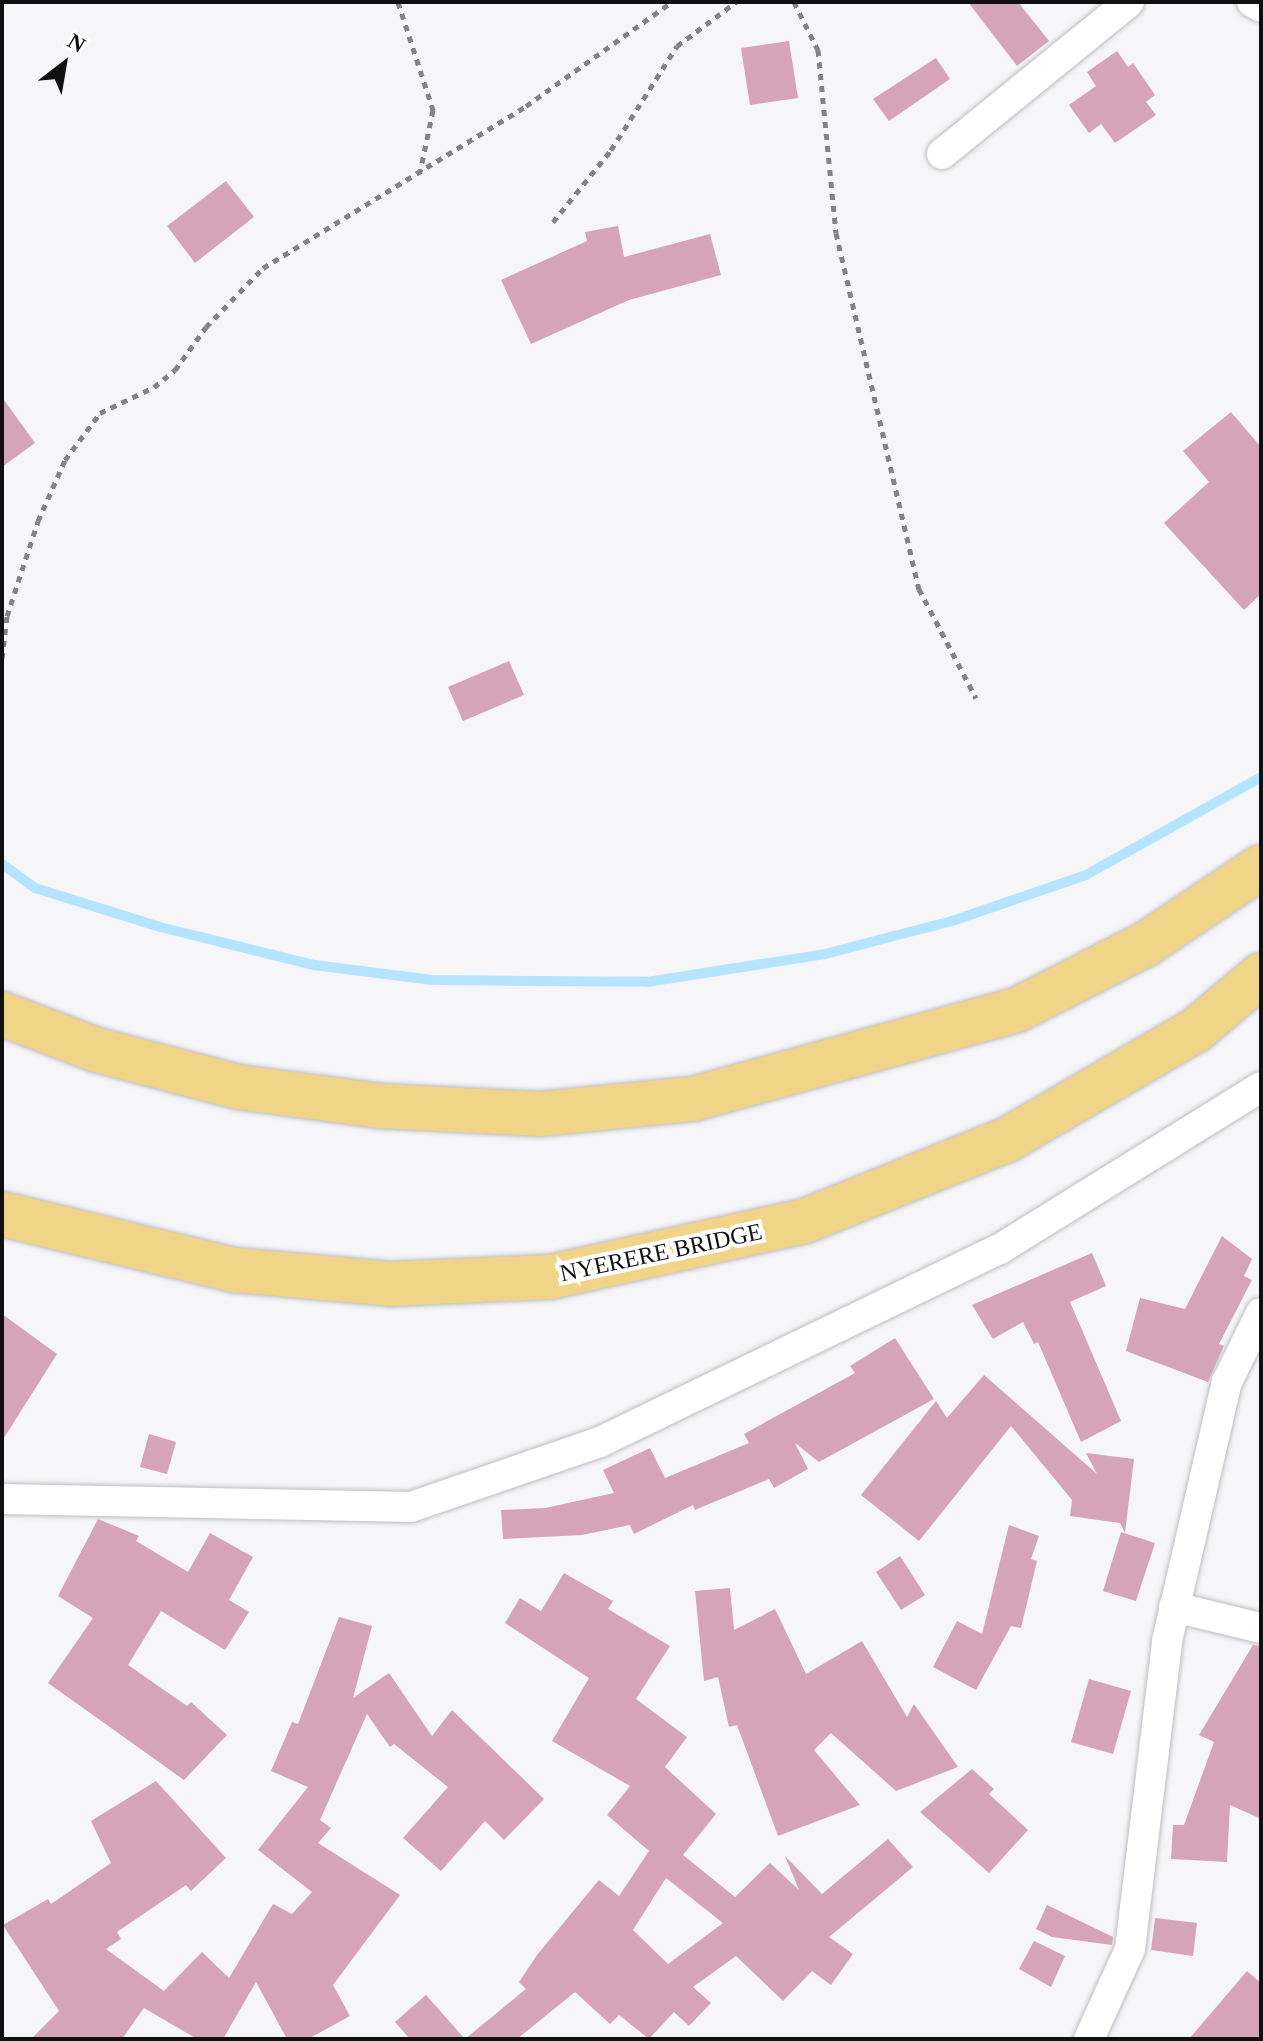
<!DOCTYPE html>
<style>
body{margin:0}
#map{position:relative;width:1263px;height:2041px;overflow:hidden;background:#f6f5f8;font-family:Georgia,serif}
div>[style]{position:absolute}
.stream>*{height:10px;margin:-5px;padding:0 5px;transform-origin:5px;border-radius:5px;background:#b5e5fe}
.building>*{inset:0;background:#d5a5b7}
.path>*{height:5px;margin-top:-2.5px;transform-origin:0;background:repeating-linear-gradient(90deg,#838385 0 6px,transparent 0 12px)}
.roads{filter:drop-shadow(0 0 2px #bfbdc1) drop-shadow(0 0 2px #bfbdc1)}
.street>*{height:30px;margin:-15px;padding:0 15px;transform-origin:15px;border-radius:15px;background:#fff}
.primary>*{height:44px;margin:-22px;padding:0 22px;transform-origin:22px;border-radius:22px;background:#f0d487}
span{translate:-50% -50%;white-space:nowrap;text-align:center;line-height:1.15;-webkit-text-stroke:8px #fff;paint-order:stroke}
.street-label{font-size:24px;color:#101011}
.frame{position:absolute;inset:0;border:4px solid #101011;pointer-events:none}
.north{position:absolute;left:24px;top:24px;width:80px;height:80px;-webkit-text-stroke:6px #fff;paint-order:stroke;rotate:31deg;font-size:22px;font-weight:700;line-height:32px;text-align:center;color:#101011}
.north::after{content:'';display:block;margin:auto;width:28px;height:36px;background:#101011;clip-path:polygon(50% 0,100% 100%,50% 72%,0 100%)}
</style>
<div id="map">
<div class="stream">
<i style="left:2px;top:864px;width:41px;rotate:36deg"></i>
<i style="left:35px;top:888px;width:131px;rotate:17.3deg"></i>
<i style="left:160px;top:927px;width:159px;rotate:13.9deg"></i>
<i style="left:314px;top:965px;width:120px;rotate:7.2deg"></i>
<i style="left:433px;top:980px;width:214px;rotate:0.5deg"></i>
<i style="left:647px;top:982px;width:180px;rotate:-8.9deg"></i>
<i style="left:825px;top:954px;width:131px;rotate:-14.6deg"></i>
<i style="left:952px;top:921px;width:142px;rotate:-18.9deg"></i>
<i style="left:1086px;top:875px;width:201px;rotate:-29.2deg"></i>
</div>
<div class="building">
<i style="clip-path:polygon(968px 2px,1018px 2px,1049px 41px,1017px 66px)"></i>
<i style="clip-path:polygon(789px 41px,798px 98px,750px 105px,741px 48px)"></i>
<i style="clip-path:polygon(1117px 51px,1128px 67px,1133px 63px,1155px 95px,1146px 102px,1156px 115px,1115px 143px,1101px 124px,1089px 133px,1069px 105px,1096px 86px,1087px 72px)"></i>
<i style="clip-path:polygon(936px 58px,950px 79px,889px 121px,873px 99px)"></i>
<i style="clip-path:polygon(226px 181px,254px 217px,195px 263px,167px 226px)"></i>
<i style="clip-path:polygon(618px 226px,624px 257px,710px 234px,721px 275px,629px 300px,531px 344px,501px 280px,587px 241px,585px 232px)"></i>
<i style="clip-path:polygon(2px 397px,35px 443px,2px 467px)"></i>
<i style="clip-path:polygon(1231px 412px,1261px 447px,1261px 594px,1244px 610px,1164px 523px,1209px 482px,1183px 451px)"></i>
<i style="clip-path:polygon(509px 661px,524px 695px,463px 721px,448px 687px)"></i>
<i style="clip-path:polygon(1222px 1236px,1252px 1259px,1244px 1276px,1252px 1280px,1219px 1344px,1224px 1346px,1208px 1382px,1126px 1351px,1140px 1298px,1185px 1309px)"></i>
<i style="clip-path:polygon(1092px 1253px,1106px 1286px,1070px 1302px,1121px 1421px,1081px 1442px,1038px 1342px,1034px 1344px,1023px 1322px,993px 1339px,972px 1305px)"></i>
<i style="clip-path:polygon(2px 1314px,57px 1354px,2px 1441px)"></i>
<i style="clip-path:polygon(895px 1338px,934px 1399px,819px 1462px,795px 1443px,808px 1469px,774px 1488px,769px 1479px,695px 1510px,693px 1505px,634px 1534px,630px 1525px,582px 1535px,503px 1539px,501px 1510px,545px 1508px,614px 1493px,603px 1470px,650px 1448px,665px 1478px,749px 1443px,744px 1434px,855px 1373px,850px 1366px)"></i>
<i style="clip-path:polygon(984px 1375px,1097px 1474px,1086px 1453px,1134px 1459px,1125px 1533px,1120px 1523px,1070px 1516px,1072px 1500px,1011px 1426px,919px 1541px,861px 1495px,936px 1401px,947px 1418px)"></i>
<i style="clip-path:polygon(149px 1434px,176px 1442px,167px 1474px,140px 1467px)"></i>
<i style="clip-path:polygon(98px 1519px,139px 1536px,136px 1541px,188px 1572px,210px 1533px,253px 1557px,229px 1600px,249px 1612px,225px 1650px,161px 1611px,128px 1665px,187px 1706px,191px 1702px,227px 1735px,184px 1780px,48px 1683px,93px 1618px,58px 1596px)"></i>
<i style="clip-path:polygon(1009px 1525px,1039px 1536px,1031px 1559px,1037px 1561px,1021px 1628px,1011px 1626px,976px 1690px,933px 1667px,957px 1621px,982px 1634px)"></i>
<i style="clip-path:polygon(1121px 1532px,1155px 1543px,1136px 1601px,1103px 1591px)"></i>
<i style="clip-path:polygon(900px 1556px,925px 1595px,901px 1610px,876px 1572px)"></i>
<i style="clip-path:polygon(evenodd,564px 1573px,613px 1601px,608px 1609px,670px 1646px,636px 1699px,687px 1737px,665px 1767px,716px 1814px,683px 1855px,735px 1897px,770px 1863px,799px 1890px,785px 1856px,822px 1894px,888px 1839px,913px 1867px,829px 1937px,853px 1954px,831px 1985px,812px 1971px,783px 2001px,736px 1956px,693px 1987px,711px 2003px,689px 2026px,674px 2012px,649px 2039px,619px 2015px,610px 2024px,575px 1992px,517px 2039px,410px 2039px,395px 2022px,426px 1995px,465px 2039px,526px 1989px,519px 1982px,537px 1955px,599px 1880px,619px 1896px,649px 1851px,607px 1815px,630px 1786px,552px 1741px,589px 1678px,505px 1623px,520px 1598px,541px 1611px,564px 1573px,666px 1878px,723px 1923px,668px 1964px,633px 1930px,666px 1878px)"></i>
<i style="clip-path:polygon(730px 1588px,734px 1630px,775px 1609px,806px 1674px,862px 1641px,907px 1717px,914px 1704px,958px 1767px,896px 1791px,831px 1733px,814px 1750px,860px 1805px,778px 1836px,737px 1725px,729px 1727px,718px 1677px,704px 1681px,695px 1591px)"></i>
<i style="clip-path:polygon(339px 1617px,372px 1626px,353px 1698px,389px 1673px,432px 1736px,452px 1710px,544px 1799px,504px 1840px,485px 1821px,441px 1871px,403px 1838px,448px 1787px,394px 1744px,390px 1747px,367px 1714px,320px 1820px,331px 1828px,318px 1843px,400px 1895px,333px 1985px,350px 2016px,308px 2039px,287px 2039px,256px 1982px,223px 2039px,197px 2039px,144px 2008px,122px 2039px,31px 2039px,59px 2011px,3px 1925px,48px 1899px,51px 1904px,111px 1863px,91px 1821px,156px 1781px,226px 1858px,191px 1891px,186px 1885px,117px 1932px,121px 1939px,106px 1949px,164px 1991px,202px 1952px,229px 1978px,273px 1904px,292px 1914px,312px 1892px,258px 1850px,308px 1787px,271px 1771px,292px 1722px,298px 1724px)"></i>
<i style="clip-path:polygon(1253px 1645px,1261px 1646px,1261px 1819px,1230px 1805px,1227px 1862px,1171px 1859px,1173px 1825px,1184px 1825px,1214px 1742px,1199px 1735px)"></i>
<i style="clip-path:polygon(1089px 1679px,1131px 1691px,1113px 1754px,1071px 1742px)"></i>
<i style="clip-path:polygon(972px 1769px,994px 1789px,989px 1794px,1028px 1830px,989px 1873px,920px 1812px)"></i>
<i style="clip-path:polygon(1047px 1905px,1113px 1937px,1112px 1945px,1052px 1937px,1036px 1929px)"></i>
<i style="clip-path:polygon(1155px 1918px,1197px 1923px,1193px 1956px,1151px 1950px)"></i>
<i style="clip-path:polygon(1034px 1941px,1065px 1956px,1051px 1987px,1019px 1969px)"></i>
<i style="clip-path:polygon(1247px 1971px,1261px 1983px,1261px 2039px,1189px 2039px)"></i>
</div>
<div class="path">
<i style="left:398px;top:2px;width:114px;rotate:72deg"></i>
<i style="left:433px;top:110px;width:63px;rotate:101.8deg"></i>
<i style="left:794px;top:2px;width:54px;rotate:63.4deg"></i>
<i style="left:818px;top:50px;width:184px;rotate:84.4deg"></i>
<i style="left:836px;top:233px;width:366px;rotate:76.9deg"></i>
<i style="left:919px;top:589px;width:123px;rotate:62.4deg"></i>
<i style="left:553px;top:222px;width:92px;rotate:-51.1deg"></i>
<i style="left:611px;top:150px;width:123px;rotate:-57.6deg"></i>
<i style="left:677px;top:46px;width:74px;rotate:-36.7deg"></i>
<i style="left:2px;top:658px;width:42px;rotate:-83.2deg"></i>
<i style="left:7px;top:616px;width:100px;rotate:-71.9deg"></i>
<i style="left:38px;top:521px;width:67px;rotate:-66.1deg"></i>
<i style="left:65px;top:460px;width:59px;rotate:-53.3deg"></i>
<i style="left:100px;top:413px;width:60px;rotate:-25.7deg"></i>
<i style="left:154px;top:387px;width:27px;rotate:-39deg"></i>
<i style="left:175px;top:370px;width:53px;rotate:-54.2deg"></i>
<i style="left:206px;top:327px;width:82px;rotate:-46deg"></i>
<i style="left:263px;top:268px;width:309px;rotate:-31.6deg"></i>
<i style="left:526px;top:106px;width:179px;rotate:-35.5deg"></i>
</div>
<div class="roads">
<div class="street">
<i style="left:1252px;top:2px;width:10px;rotate:29deg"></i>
<i style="left:942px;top:154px;width:241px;rotate:-39.1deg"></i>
<i style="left:2px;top:1499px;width:409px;rotate:1.1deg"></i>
<i style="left:411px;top:1507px;width:200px;rotate:-19deg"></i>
<i style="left:600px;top:1442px;width:442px;rotate:-25.8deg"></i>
<i style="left:998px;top:1250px;width:309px;rotate:-31.8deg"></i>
<i style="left:1174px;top:1607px;width:89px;rotate:13.6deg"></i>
<i style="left:1089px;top:2039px;width:99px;rotate:-65.5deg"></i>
<i style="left:1130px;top:1949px;width:310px;rotate:-83.1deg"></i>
<i style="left:1167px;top:1641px;width:266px;rotate:-77deg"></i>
<i style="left:1227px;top:1382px;width:77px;rotate:-63.8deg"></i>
</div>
<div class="primary">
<i style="left:2px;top:1014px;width:102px;rotate:20.8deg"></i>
<i style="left:97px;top:1050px;width:146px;rotate:14.7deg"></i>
<i style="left:238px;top:1087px;width:143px;rotate:7.6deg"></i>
<i style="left:380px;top:1106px;width:160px;rotate:2.9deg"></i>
<i style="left:540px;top:1114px;width:154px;rotate:-5.6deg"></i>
<i style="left:693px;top:1099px;width:336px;rotate:-15.4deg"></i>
<i style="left:1017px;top:1010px;width:145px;rotate:-27.1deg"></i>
<i style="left:1146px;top:944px;width:138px;rotate:-33.8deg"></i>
<i style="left:2px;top:1214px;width:239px;rotate:13.6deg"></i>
<i style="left:234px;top:1270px;width:157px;rotate:5.1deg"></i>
<i style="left:390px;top:1284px;width:160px;rotate:-2.5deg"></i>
<i style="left:550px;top:1277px;width:261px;rotate:-12.4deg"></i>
<i style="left:805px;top:1221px;width:218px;rotate:-21.9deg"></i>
<i style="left:1007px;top:1140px;width:219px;rotate:-30.2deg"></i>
<i style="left:1196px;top:1030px;width:85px;rotate:-40.2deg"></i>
</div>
</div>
<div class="street-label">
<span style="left:661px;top:1253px;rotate:-12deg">NYERERE BRIDGE</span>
</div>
<div class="frame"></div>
<div class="north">N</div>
</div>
